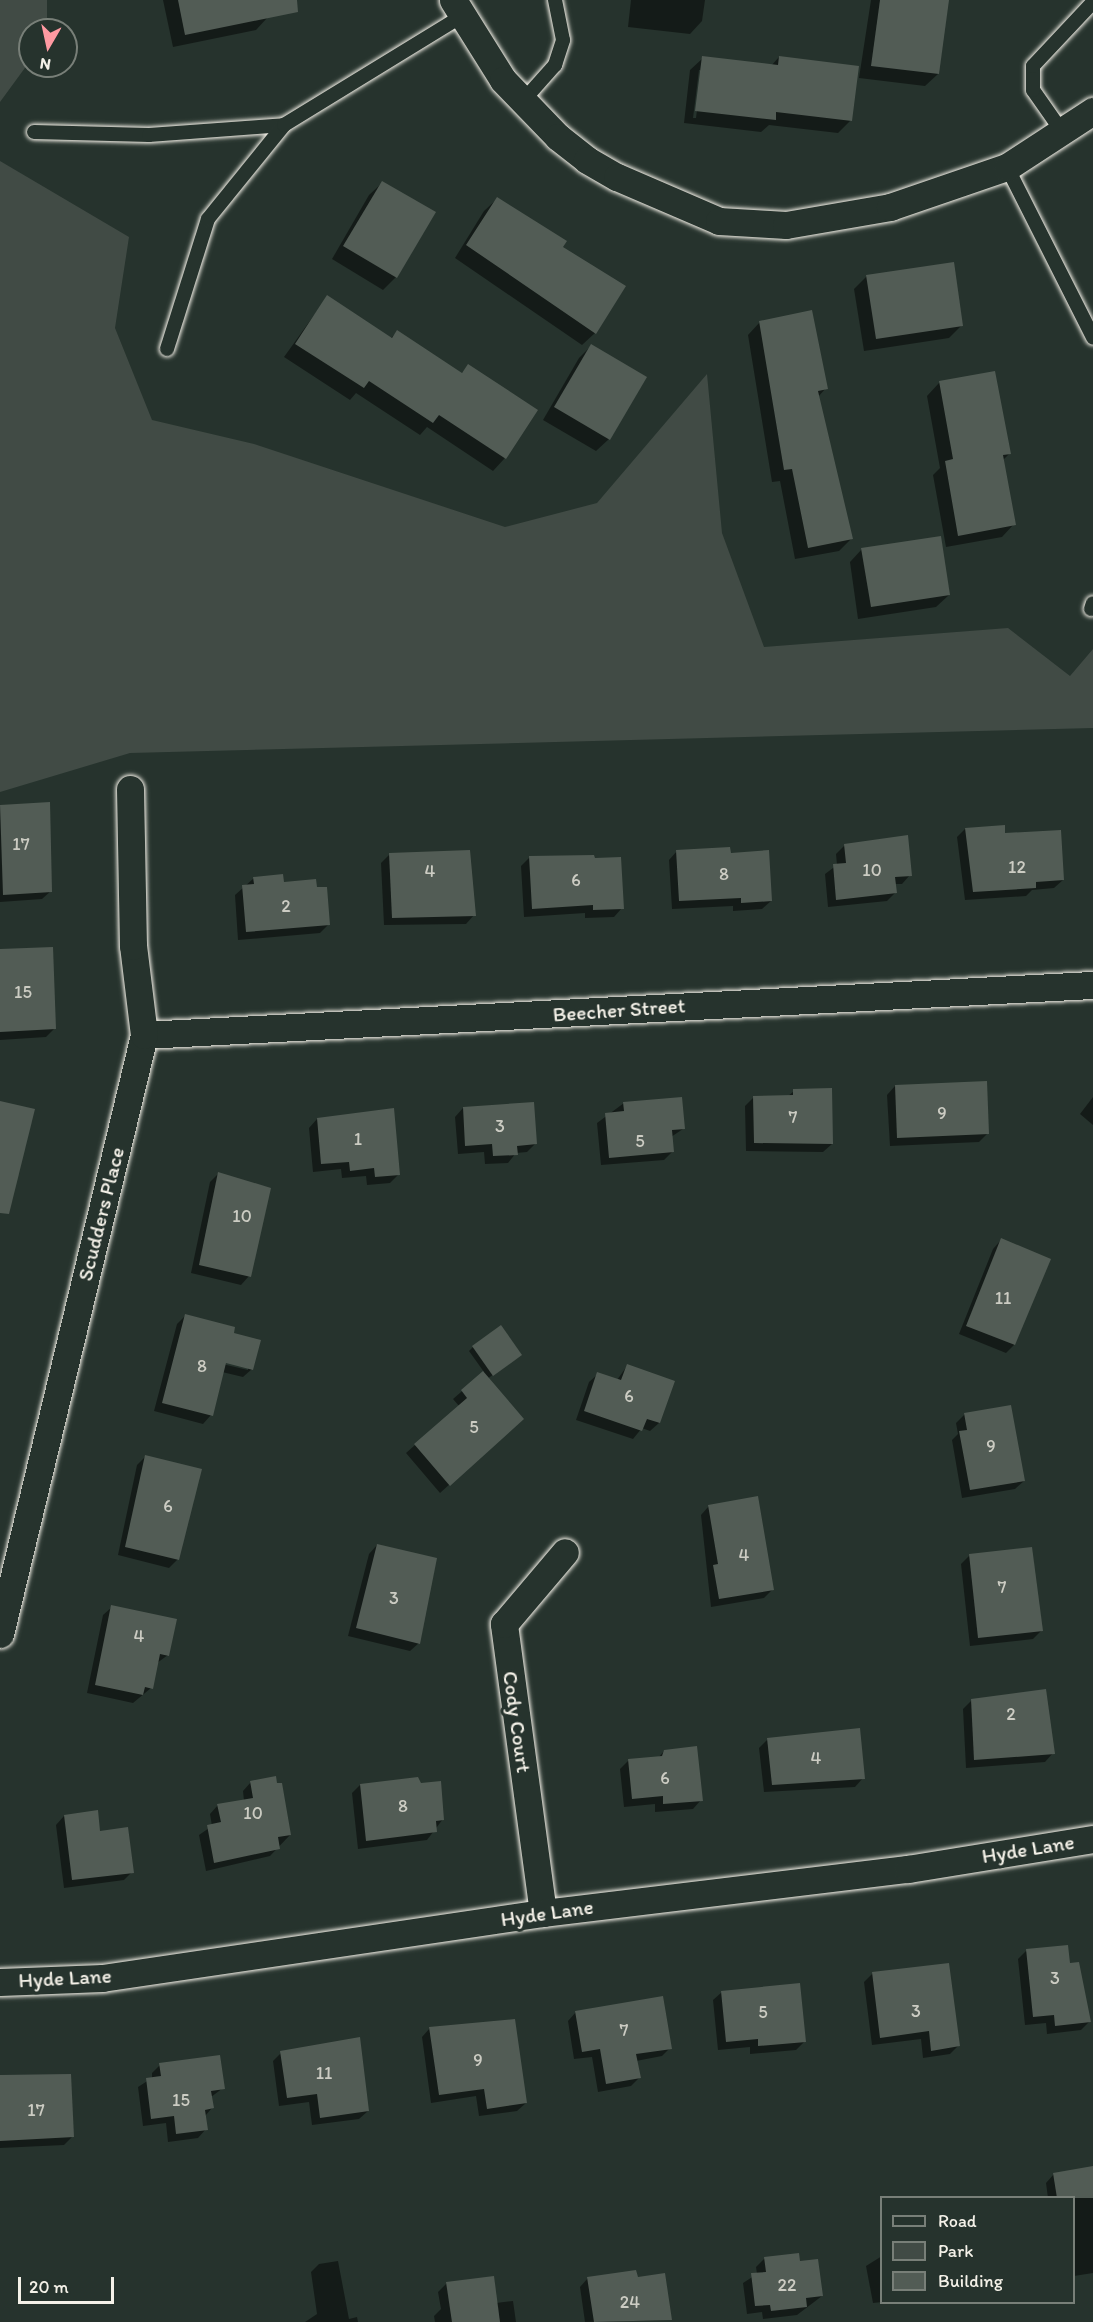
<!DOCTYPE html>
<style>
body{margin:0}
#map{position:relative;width:1093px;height:2322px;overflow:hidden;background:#26332d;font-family:Itim,sans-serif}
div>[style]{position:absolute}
.green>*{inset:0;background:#414b45}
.shadow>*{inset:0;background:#0007}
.building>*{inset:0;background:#525c55}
.roads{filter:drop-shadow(0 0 2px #f4f1e8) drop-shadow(0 0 2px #f4f1e8)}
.service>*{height:14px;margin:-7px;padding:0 7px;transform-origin:7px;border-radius:7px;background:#26332d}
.minor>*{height:27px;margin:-13.5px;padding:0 13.5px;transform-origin:13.5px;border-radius:13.5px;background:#26332d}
span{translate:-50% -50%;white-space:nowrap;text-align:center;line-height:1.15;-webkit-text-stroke:6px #26332d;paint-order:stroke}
.number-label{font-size:18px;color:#ccccc3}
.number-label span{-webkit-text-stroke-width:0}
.street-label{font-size:21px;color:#f4f1e8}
.legend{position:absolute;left:880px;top:2196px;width:195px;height:108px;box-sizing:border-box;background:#26332d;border:2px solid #787f78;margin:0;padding:8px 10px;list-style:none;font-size:18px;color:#f4f1e8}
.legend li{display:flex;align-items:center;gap:12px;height:30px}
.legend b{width:30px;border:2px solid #787f78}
.north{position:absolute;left:18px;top:18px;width:60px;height:60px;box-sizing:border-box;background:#26332d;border:2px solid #787f78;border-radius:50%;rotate:189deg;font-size:16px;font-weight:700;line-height:24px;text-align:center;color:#f4f1e8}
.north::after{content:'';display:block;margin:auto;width:21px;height:27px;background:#ff9aa2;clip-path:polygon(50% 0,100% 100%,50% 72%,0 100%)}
.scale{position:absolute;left:18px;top:2277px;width:96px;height:27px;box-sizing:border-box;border:3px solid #f4f1e8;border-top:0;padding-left:8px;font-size:18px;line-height:21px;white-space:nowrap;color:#f4f1e8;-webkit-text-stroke:4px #26332d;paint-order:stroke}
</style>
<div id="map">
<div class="green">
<i style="clip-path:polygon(0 0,47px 0,47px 30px,30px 30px,30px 61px,0 102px)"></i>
<i style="clip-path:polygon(0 161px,129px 237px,115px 328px,152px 420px,254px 444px,505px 527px,597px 503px,707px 374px,722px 533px,764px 647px,1008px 628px,1070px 676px,1093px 649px,1093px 728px,130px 753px,0 792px)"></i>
</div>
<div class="shadow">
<i style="clip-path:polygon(163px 0,265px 0,268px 17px,256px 30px,173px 47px)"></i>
<i style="clip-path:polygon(631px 0,705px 0,702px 21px,690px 34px,628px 27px)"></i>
<i style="clip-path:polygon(871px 0,947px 0,938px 74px,925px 86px,859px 78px)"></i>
<i style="clip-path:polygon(evenodd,779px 57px,851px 120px,838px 133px,769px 125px,761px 132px,684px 123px,690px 70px,703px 58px,771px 66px,779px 57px,699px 70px,702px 70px,696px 118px,693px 118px,699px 70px)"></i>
<i style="clip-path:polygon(382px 183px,434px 213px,396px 277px,383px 290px,332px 259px,369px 195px)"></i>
<i style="clip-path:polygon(497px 199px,595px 333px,582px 345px,455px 258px,484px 211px)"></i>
<i style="clip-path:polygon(867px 276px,962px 325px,949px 338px,864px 351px,854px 289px)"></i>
<i style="clip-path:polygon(327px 297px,390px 339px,397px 332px,461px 374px,468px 366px,536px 411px,504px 459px,433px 409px,504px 459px,493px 471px,427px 427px,420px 435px,356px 393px,350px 400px,284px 357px)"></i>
<i style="clip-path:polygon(760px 322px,826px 388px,818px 397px,852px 538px,839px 551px,795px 559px,780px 481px,772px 482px,748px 335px)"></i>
<i style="clip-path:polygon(591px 346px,609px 439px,596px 451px,543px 420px,579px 358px)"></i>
<i style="clip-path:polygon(994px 373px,1009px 454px,1003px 460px,1014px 524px,1002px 537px,946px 547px,933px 475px,940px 468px,927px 396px,939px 383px)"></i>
<i style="clip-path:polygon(862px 549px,949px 595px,936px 607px,858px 619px,850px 562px)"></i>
<i style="clip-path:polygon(48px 803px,51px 891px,42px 899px,0 902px,0 806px)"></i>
<i style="clip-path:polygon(965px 829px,1004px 835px,1063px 880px,1054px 888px,1032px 890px,1026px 896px,965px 900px,957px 837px)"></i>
<i style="clip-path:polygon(844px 846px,910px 875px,902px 884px,894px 884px,895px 893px,887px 901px,828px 907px,825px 874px,837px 865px,836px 854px)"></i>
<i style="clip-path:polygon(677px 851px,730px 854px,771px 901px,762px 909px,733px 911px,733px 906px,672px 909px,669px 860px)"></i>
<i style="clip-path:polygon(390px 854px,474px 915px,466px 924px,384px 925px,381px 863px)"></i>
<i style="clip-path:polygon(529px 858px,622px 908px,614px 917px,585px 918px,585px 913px,524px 917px,521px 866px)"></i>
<i style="clip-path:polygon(254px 878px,282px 883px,328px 925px,320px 933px,238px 940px,235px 895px)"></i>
<i style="clip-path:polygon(0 951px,55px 1028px,46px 1037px,0 1040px)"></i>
<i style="clip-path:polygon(895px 1086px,988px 1133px,979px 1142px,890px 1146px,887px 1095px)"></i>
<i style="clip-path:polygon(794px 1091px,832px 1144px,823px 1152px,746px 1151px,745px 1106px,753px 1098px,787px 1097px)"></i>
<i style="clip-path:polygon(1093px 1097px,1093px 1125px,1080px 1114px)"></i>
<i style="clip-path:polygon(624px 1103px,683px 1129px,671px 1137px,673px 1151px,664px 1160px,601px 1165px,597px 1123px)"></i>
<i style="clip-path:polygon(463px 1108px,535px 1144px,527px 1152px,516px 1153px,508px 1163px,485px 1164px,484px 1152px,458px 1154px,455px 1117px)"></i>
<i style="clip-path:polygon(317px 1119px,398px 1175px,390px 1183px,367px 1185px,366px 1176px,342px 1178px,341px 1169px,313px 1172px,309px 1128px)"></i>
<i style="clip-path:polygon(218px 1174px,249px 1276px,241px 1285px,191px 1273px,210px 1182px)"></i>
<i style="clip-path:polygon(1001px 1240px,1014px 1345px,1006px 1353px,959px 1334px,993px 1249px)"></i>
<i style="clip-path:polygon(evenodd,185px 1316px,252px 1369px,243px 1377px,222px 1372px,211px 1415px,203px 1424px,154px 1411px,177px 1324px,185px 1316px,219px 1360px,248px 1367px,248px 1370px,218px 1363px,219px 1360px)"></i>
<i style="clip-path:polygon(473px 1347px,517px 1358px,487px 1379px,513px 1427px,440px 1493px,406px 1453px,459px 1406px,453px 1399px,484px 1372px,469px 1351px)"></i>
<i style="clip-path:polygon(627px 1366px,659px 1423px,650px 1431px,642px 1428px,633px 1439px,576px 1420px,589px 1382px,598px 1374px,617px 1380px)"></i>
<i style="clip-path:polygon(965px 1414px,1024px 1481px,1015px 1489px,962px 1498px,952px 1440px,958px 1434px,956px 1423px)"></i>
<i style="clip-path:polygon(146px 1456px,178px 1559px,169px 1568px,118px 1555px,137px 1465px)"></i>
<i style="clip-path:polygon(709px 1506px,772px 1590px,764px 1598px,711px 1607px,701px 1515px)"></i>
<i style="clip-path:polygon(377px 1545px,419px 1643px,410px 1651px,348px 1636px,369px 1554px)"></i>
<i style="clip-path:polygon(970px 1555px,1041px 1631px,1033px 1639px,970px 1646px,961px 1564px)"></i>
<i style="clip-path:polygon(112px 1607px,168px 1655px,157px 1663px,151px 1688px,133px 1703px,87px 1693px,103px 1615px)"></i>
<i style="clip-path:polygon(972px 1700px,1053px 1753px,1045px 1762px,966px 1768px,963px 1709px)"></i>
<i style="clip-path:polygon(768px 1739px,863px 1778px,855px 1787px,764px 1792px,759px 1748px)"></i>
<i style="clip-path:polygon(664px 1751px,701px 1800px,693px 1809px,655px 1812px,655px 1804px,624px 1807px,620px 1769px,628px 1761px,658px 1758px)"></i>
<i style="clip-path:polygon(251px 1782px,290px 1835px,270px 1856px,206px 1871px,199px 1835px,212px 1826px,210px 1814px,218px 1805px,244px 1801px,243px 1791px)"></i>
<i style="clip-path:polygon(360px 1785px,443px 1819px,427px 1840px,358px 1849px,352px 1793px)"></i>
<i style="clip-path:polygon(64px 1816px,99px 1833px,132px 1872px,124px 1880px,64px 1888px,56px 1825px)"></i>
<i style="clip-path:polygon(1026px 1951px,1089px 2022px,1081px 2030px,1047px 2034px,1046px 2023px,1025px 2025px,1018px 1959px)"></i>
<i style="clip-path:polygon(873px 1973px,958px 2046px,950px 2054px,923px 2058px,921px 2039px,872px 2045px,864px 1982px)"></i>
<i style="clip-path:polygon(722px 1992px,805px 2041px,796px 2050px,750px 2054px,750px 2047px,718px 2050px,713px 2000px)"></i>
<i style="clip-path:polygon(576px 2012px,670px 2048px,662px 2056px,636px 2061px,639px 2078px,631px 2086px,598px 2092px,592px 2057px,574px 2059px,568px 2021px)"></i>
<i style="clip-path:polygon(430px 2028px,526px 2103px,517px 2111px,479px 2116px,476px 2096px,431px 2103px,422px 2037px)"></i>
<i style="clip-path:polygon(281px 2053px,368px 2111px,359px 2119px,312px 2125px,309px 2102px,279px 2106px,273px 2061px)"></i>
<i style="clip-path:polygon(160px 2065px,223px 2088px,211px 2097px,212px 2108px,205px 2116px,206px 2129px,198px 2138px,168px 2142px,166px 2123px,143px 2126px,138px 2087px,152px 2078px,152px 2073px)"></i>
<i style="clip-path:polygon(0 2077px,72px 2137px,64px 2145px,0 2148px)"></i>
<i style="clip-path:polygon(1093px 2168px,1093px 2273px,1074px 2276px,1074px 2198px,1048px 2198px,1046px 2183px,1054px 2174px)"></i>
<i style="clip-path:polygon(882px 2256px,882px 2302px,873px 2303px,866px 2266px)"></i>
<i style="clip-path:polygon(764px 2259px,799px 2262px,822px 2296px,797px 2315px,763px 2319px,762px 2312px,747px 2314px,743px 2283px,757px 2274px,756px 2267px)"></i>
<i style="clip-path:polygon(338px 2261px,349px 2319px,357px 2317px,358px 2322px,305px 2322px,317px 2314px,311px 2272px,319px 2264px)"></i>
<i style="clip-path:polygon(588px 2278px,636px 2278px,671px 2320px,585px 2322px,580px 2287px)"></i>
<i style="clip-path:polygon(447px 2283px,496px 2303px,513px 2301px,516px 2322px,435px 2322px,434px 2316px,441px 2309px,438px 2292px)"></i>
</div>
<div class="building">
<i style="clip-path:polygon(178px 0,297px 0,298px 12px,185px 35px)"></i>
<i style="clip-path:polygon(880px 0,949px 0,939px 74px,871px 66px)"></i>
<i style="clip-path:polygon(702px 56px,778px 65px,779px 56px,859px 66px,852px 121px,776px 112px,776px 120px,695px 111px)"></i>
<i style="clip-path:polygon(382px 181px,436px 212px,397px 278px,343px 246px)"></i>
<i style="clip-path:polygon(497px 197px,567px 241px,563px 247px,626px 286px,596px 334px,466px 245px)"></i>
<i style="clip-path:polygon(954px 262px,963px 326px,876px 339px,866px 275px)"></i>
<i style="clip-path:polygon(327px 295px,392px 338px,397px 330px,462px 373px,468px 364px,538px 410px,506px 459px,439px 415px,433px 423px,369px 381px,364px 388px,295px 344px)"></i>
<i style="clip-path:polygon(812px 310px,828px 389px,818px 391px,853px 539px,808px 548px,792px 469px,784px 470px,759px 321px)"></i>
<i style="clip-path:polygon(591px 344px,647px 377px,610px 440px,554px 407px)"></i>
<i style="clip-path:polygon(995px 371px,1011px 454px,1003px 455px,1016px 525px,958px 536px,945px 461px,953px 459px,939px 381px)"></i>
<i style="clip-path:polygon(941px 536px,950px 595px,871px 607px,861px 548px)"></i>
<i style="clip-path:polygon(50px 802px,52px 892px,3px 895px,0 805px)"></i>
<i style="clip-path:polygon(1005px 825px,1005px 833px,1061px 830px,1064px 880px,1036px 882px,1036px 888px,973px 892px,965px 828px)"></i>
<i style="clip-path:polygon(908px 835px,912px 876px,895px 877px,897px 893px,836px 900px,833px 864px,846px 863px,844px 844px)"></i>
<i style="clip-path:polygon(730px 847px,731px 853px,769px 850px,772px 901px,741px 903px,741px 898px,679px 901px,676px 850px)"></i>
<i style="clip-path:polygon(470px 850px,476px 916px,392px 918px,389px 853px)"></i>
<i style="clip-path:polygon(594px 855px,595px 858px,621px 857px,624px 909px,593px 910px,593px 905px,532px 909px,529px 856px)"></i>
<i style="clip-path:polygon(283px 874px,284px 882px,316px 879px,317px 887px,327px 887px,330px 925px,246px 932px,242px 885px,254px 884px,253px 877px)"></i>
<i style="clip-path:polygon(53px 947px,56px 1029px,0 1032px,0 949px)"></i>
<i style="clip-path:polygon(987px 1081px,989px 1134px,897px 1138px,895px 1085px)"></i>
<i style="clip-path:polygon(832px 1088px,833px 1144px,754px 1143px,753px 1096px,793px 1095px,793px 1089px)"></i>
<i style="clip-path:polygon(682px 1097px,685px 1129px,672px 1130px,674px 1152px,609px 1158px,605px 1113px,624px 1111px,623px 1102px)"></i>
<i style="clip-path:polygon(0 1101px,35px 1109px,9px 1214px,0 1213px)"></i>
<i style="clip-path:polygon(534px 1102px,537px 1144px,517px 1146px,518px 1155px,493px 1156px,492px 1144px,465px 1146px,463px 1107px)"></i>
<i style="clip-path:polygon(394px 1108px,400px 1175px,375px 1177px,374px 1168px,350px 1171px,349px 1162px,321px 1164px,317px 1118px)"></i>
<i style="clip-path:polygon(218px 1172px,271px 1188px,251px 1277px,199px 1265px)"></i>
<i style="clip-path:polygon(1001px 1238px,1051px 1259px,1015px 1345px,966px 1326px)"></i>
<i style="clip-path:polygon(185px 1314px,235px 1327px,234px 1333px,261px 1340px,253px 1370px,226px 1363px,213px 1416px,162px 1403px)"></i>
<i style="clip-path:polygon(501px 1325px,522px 1355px,493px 1376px,472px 1346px)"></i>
<i style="clip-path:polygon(627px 1364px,675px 1381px,660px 1423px,647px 1419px,642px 1431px,584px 1411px,597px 1372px,621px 1380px)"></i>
<i style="clip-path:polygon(483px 1371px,524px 1419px,450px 1486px,414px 1444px,467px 1398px,461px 1390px)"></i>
<i style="clip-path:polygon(1011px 1405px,1025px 1481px,970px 1490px,959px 1431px,967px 1430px,964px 1413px)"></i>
<i style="clip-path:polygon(145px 1455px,202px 1469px,179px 1560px,125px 1547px)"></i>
<i style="clip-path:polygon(758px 1496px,774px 1590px,719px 1599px,713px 1565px,718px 1564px,708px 1505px)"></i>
<i style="clip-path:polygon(377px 1544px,437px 1558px,420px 1644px,356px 1628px)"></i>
<i style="clip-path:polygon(1032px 1547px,1043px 1631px,978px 1638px,969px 1554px)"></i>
<i style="clip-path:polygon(111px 1605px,177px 1619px,169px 1656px,160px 1654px,153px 1689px,145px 1687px,143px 1695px,95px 1685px)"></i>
<i style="clip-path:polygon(1046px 1689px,1055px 1754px,974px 1760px,971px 1699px)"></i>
<i style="clip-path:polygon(860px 1728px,865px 1779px,772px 1785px,767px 1738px)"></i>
<i style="clip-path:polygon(697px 1746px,703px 1801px,663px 1804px,663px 1796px,632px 1799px,628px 1759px,662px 1756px,664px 1750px)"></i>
<i style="clip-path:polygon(276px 1776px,277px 1783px,282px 1783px,291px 1835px,278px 1837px,280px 1849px,214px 1863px,207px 1825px,221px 1822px,217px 1804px,253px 1798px,250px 1781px)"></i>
<i style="clip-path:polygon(418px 1777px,421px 1783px,441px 1781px,444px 1820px,436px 1821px,437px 1832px,366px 1841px,360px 1784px)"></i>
<i style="clip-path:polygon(98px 1810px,100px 1831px,128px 1827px,134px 1873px,72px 1880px,64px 1815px)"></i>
<i style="clip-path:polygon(1068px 1945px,1070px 1963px,1079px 1962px,1091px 2022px,1055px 2026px,1054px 2015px,1033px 2017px,1026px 1949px)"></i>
<i style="clip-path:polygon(949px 1963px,960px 2046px,931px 2051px,929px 2031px,880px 2038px,872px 1972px)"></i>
<i style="clip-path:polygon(800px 1983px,806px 2042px,758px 2046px,758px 2039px,726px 2042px,721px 1991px)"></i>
<i style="clip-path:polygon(663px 1996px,672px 2049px,636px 2054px,641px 2078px,606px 2084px,600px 2049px,582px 2052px,575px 2011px)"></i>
<i style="clip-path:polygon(515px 2019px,527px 2103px,487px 2109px,484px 2089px,439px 2095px,429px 2027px)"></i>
<i style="clip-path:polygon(360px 2037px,369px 2111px,320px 2118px,317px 2094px,287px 2098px,280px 2051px)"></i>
<i style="clip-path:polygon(220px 2055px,225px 2089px,211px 2091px,214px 2108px,205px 2110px,208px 2130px,176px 2134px,174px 2116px,151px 2119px,146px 2078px,161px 2076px,159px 2063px)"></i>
<i style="clip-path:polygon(71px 2074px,74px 2137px,0 2141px,0 2075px)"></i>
<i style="clip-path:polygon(1093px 2166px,1093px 2198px,1057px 2198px,1053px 2173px)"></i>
<i style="clip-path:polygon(799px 2253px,800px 2261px,818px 2259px,823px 2296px,806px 2298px,807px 2307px,771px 2311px,770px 2305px,755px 2306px,751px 2273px,766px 2272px,764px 2257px)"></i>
<i style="clip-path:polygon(636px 2270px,638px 2277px,665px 2273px,672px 2320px,594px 2322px,587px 2277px)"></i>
<i style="clip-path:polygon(494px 2276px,500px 2322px,452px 2322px,446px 2282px)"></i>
</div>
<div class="roads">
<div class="service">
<i style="left:522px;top:102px;width:50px;rotate:-48.3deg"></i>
<i style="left:555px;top:65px;width:26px;rotate:-72deg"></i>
<i style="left:563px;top:40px;width:41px;rotate:-101.3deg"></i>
<i style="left:1061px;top:130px;width:49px;rotate:-125deg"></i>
<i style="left:1033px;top:90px;width:24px;rotate:-90deg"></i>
<i style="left:1033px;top:66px;width:88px;rotate:-46.8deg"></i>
<i style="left:34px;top:132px;width:115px;rotate:1.5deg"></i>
<i style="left:149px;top:135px;width:135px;rotate:-4.2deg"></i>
<i style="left:1007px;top:167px;width:191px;rotate:63.2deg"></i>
<i style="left:167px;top:349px;width:136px;rotate:-72.5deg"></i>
<i style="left:208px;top:219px;width:121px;rotate:-51deg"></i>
<i style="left:284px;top:125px;width:206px;rotate:-31.5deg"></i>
<i style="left:1091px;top:609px;width:6px;rotate:-72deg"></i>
</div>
<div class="minor">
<i style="left:453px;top:0;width:94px;rotate:58deg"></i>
<i style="left:503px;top:80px;width:79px;rotate:46deg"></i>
<i style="left:558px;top:137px;width:37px;rotate:38deg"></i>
<i style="left:587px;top:160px;width:34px;rotate:30deg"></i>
<i style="left:617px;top:177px;width:111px;rotate:23.3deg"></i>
<i style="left:719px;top:221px;width:67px;rotate:3.4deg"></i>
<i style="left:786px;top:225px;width:106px;rotate:-9.8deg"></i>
<i style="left:890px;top:207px;width:124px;rotate:-18.9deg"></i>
<i style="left:1007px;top:167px;width:103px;rotate:-33.1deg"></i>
<i style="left:144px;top:1035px;width:950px;rotate:-3.02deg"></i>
<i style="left:0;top:1634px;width:616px;rotate:-76.48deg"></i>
<i style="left:144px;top:1035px;width:90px;rotate:-97deg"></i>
<i style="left:133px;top:946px;width:157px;rotate:-91.1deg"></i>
<i style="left:543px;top:1913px;width:292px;rotate:-97.7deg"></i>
<i style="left:504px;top:1624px;width:94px;rotate:-49.7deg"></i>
<i style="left:0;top:1982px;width:102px;rotate:-2.2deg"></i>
<i style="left:102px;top:1978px;width:446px;rotate:-8.4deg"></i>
<i style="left:543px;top:1913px;width:368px;rotate:-6.9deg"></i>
<i style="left:908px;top:1869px;width:187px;rotate:-9.2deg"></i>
</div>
</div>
<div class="number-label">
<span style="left:21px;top:844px">17</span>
<span style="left:1017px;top:867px">12</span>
<span style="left:872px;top:870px">10</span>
<span style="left:430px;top:871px">4</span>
<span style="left:724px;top:874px">8</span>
<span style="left:576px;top:880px">6</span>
<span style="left:286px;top:906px">2</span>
<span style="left:23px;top:992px">15</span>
<span style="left:942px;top:1113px">9</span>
<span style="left:793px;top:1117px">7</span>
<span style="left:500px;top:1126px">3</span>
<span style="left:358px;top:1139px">1</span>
<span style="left:640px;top:1141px">5</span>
<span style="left:242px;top:1216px">10</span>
<span style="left:1003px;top:1298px">11</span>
<span style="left:202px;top:1366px">8</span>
<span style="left:629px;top:1396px">6</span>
<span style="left:474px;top:1427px">5</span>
<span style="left:991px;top:1446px">9</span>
<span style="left:168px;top:1506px">6</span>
<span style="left:744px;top:1555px">4</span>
<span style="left:1002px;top:1587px">7</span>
<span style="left:394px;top:1598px">3</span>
<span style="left:139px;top:1636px">4</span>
<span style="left:1011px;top:1714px">2</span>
<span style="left:816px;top:1758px">4</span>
<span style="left:665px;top:1778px">6</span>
<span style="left:403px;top:1806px">8</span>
<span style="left:253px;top:1813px">10</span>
<span style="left:1055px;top:1978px">3</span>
<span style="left:916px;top:2011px">3</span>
<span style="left:763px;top:2012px">5</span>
<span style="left:624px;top:2030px">7</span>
<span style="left:478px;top:2060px">9</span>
<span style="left:324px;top:2073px">11</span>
<span style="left:181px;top:2100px">15</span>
<span style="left:36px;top:2110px">17</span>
<span style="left:787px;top:2285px">22</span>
<span style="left:630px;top:2302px">24</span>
</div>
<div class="street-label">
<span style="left:619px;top:1010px;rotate:-4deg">Beecher Street</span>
<span style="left:101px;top:1214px;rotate:-76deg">Scudders Place</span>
<span style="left:517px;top:1722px;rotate:82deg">Cody Court</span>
<span style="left:1028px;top:1849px;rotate:-9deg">Hyde Lane</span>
<span style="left:547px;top:1913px;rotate:-8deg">Hyde Lane</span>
<span style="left:65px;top:1978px;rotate:-3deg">Hyde Lane</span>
</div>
<ul class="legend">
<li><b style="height:8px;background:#26332d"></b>Road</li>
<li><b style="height:16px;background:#414b45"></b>Park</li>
<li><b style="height:16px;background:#525c55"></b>Building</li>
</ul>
<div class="north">N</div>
<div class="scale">20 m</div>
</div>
